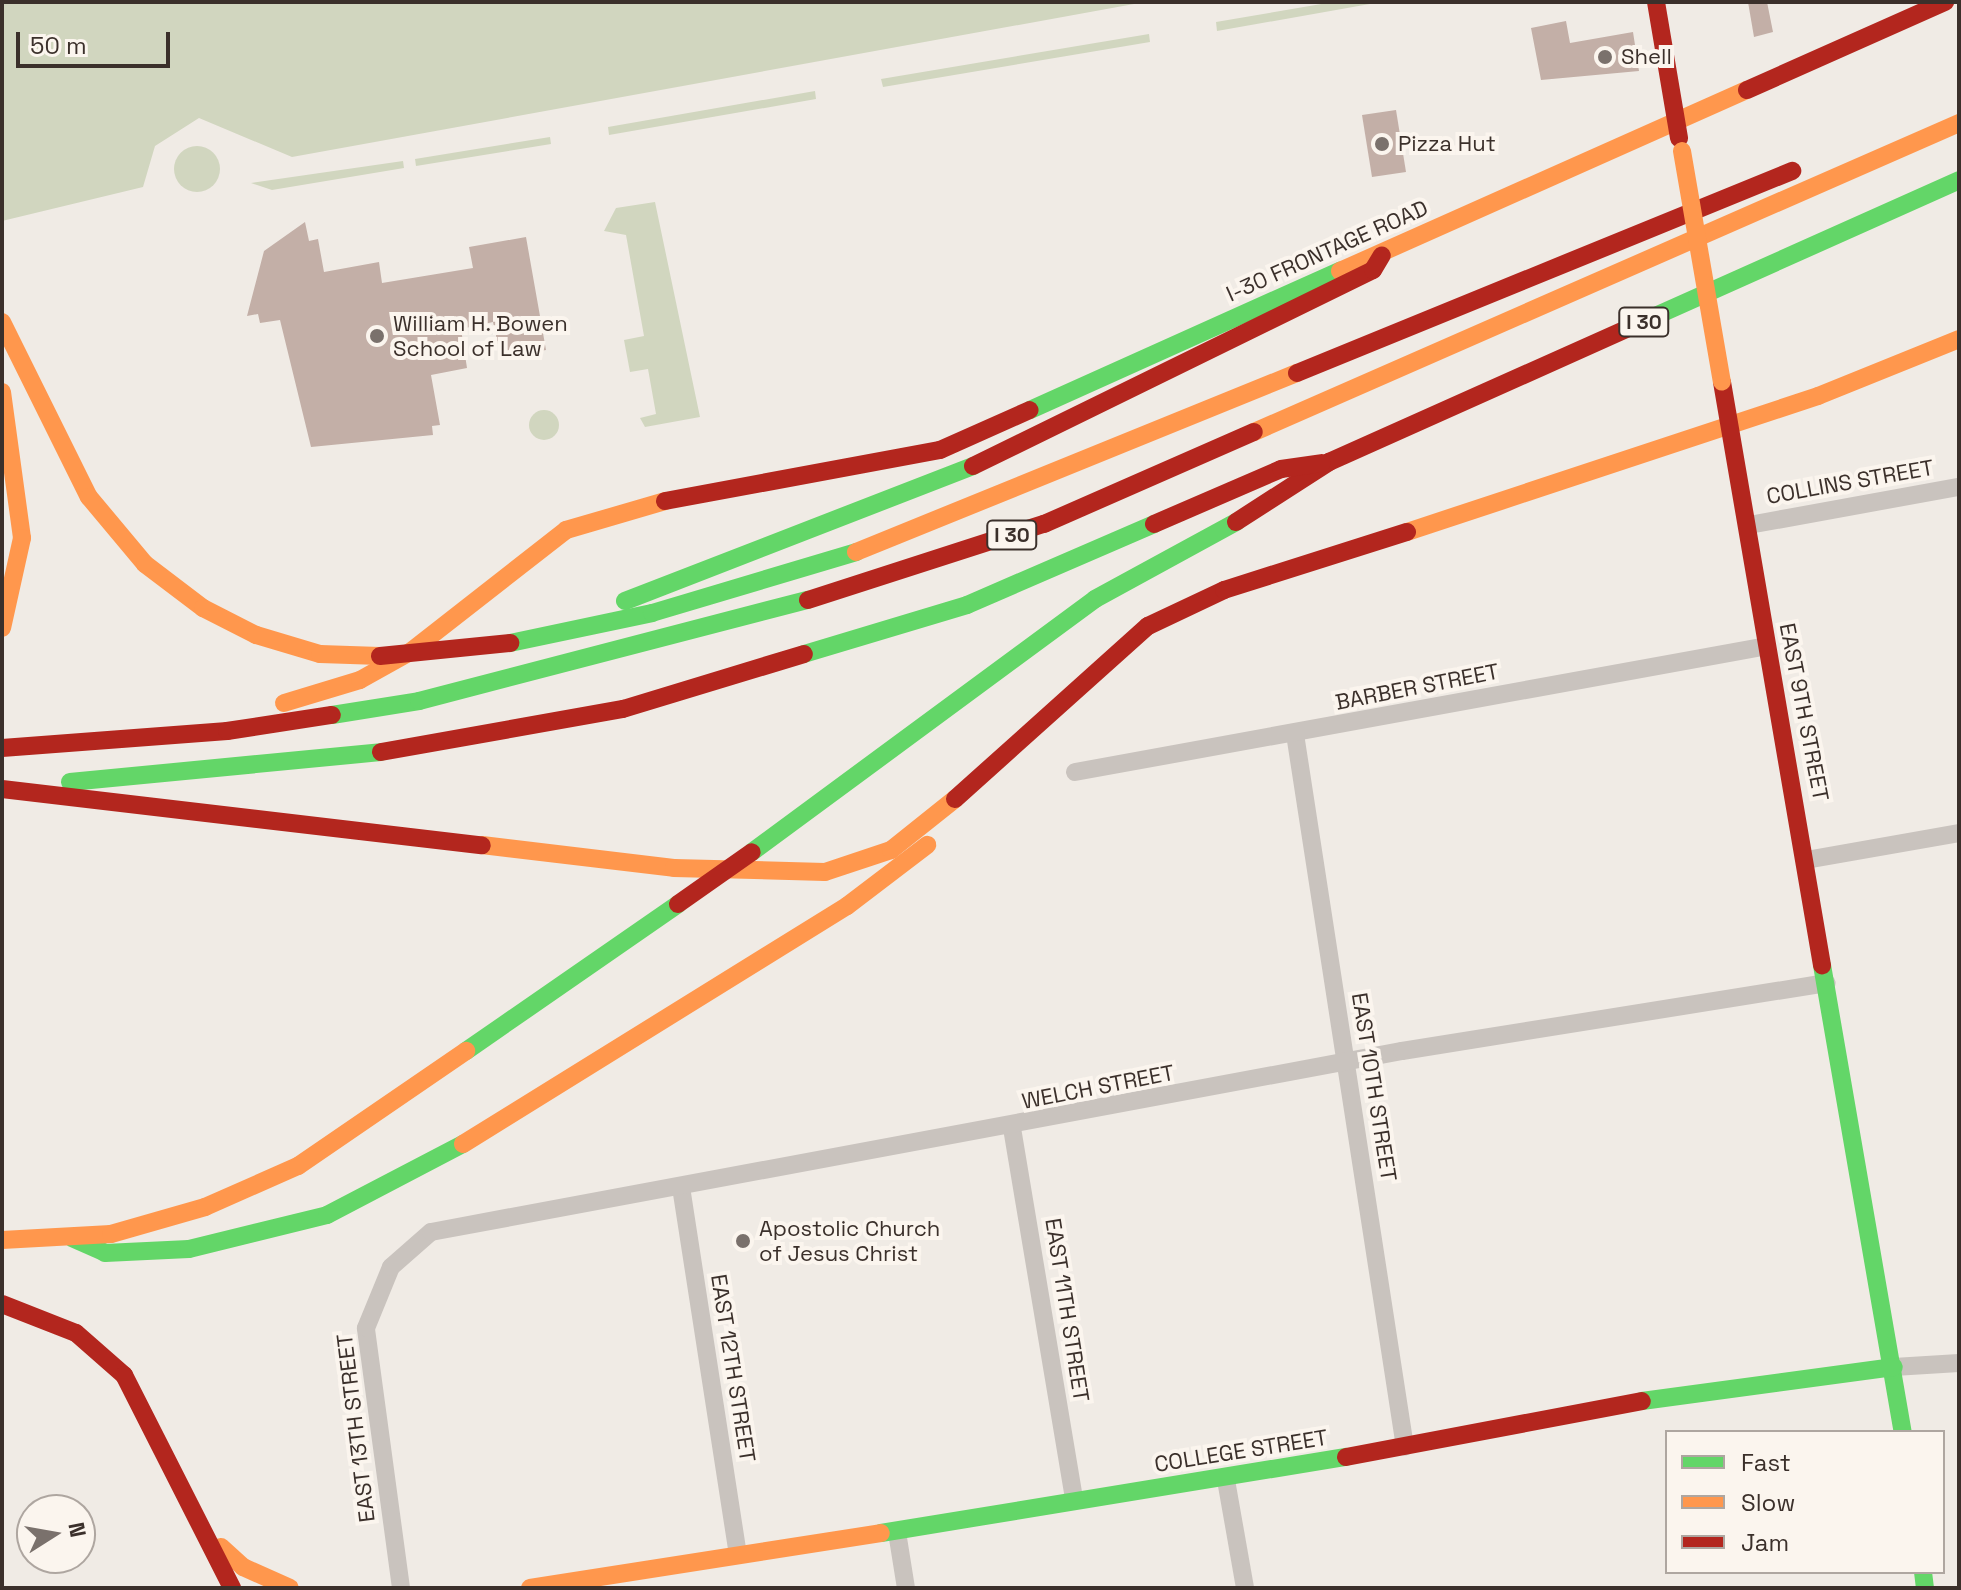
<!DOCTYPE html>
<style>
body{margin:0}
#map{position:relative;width:1961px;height:1590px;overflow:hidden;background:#f0ebe5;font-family:"Space Grotesk",sans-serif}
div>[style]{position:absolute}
.green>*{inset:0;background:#d1d6bf}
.round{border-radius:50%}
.building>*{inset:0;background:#c3afa7}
.street>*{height:18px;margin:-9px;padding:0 9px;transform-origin:9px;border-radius:9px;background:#c9c3be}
.fast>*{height:18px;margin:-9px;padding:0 9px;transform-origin:9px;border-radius:9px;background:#63d668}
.slow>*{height:18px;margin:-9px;padding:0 9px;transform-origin:9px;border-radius:9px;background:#ff974d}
.jam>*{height:18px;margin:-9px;padding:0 9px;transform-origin:9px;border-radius:9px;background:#b3261e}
.slow-bridge>*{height:18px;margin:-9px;padding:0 9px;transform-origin:9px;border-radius:9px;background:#ff974d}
.jam-bridge>*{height:18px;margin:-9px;padding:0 9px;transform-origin:9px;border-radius:9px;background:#b3261e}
.dots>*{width:22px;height:22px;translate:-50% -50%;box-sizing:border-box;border:4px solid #fbf5ee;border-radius:50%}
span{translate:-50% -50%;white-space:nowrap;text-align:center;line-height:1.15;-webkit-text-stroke:8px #fbf5ee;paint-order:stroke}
.shield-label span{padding:2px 6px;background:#fbf5ee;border:2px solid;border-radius:6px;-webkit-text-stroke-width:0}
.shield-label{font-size:20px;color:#3b302b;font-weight:700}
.poi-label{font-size:22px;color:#3b302b}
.left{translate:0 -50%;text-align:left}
.street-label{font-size:22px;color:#3b302b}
.frame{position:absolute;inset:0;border:4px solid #3b302b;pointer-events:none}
.legend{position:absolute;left:1665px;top:1430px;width:280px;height:144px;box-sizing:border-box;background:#fbf5ee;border:2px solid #aea6a0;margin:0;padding:10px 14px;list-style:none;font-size:24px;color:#3b302b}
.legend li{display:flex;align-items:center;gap:16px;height:40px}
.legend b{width:40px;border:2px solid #aea6a0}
.north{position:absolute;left:16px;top:1494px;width:80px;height:80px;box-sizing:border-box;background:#fbf5ee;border:2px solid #aea6a0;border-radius:50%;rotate:79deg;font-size:22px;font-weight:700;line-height:32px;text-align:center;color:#3b302b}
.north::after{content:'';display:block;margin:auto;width:28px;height:36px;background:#7a716c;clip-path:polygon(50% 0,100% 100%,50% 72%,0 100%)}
.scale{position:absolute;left:16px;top:32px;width:154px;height:36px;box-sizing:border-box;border:4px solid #3b302b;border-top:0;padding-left:10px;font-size:24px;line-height:28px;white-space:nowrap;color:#3b302b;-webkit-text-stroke:6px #fbf5ee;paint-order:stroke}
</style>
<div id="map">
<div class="green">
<i style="clip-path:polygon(2px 2px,1145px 2px,292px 157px,199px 118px,155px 146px,143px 187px,2px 221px)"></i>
<i style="clip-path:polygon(1333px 2px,1381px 2px,1217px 31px,1216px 22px)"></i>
<i style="clip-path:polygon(1149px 34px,1150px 42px,883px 87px,881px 79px)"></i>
<i style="clip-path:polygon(815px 91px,816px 99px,609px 135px,608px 127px)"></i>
<i style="clip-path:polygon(550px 137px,551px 144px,416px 166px,415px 159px)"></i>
<i class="round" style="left:174px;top:146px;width:46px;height:46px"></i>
<i style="clip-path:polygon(403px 161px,404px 168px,272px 190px,251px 183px)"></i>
<i style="clip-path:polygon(655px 202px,700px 417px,645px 427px,640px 418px,656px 414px,648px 369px,630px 372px,624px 340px,644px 336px,626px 235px,604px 231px,616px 208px)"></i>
<i class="round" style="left:529px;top:410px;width:30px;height:30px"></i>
</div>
<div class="building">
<i style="clip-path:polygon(1748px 2px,1767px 2px,1773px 32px,1754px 37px)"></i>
<i style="clip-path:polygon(1566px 21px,1570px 43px,1633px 32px,1639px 71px,1541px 80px,1531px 28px)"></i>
<i style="clip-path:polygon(1396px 110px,1406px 172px,1372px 177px,1362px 115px)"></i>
<i style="clip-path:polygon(305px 222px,309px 241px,318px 239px,324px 272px,379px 262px,382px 283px,473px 268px,469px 247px,526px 237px,546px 350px,501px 358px,493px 322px,461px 329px,467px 368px,431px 375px,440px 425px,432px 426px,433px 435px,311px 447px,280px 320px,260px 323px,258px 314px,247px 316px,264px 251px)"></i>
</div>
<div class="street">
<i style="left:1749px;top:525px;width:213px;rotate:-10.3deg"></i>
<i style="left:1295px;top:734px;width:721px;rotate:81.23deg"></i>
<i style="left:1075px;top:772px;width:703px;rotate:-10.32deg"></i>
<i style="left:1806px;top:860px;width:155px;rotate:-10deg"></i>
<i style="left:1012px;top:1128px;width:377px;rotate:80.5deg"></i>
<i style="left:681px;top:1187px;width:372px;rotate:81.2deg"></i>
<i style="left:1894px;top:1367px;width:65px;rotate:-3.5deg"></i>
<i style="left:1226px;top:1480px;width:110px;rotate:80deg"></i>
<i style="left:897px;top:1532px;width:57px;rotate:80.9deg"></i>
<i style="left:401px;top:1588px;width:262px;rotate:-97.7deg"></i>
<i style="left:366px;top:1328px;width:66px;rotate:-67.7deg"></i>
<i style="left:391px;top:1267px;width:53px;rotate:-41.2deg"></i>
<i style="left:431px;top:1232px;width:988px;rotate:-10.56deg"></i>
<i style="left:1402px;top:1051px;width:430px;rotate:-9.1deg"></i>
</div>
<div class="fast">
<i style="left:1651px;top:318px;width:338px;rotate:-24.1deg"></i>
<i style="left:1030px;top:410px;width:340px;rotate:-24.2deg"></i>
<i style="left:625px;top:601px;width:373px;rotate:-21.2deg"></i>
<i style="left:510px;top:643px;width:145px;rotate:-11.9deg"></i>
<i style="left:652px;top:613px;width:213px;rotate:-16.6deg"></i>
<i style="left:804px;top:654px;width:170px;rotate:-16.7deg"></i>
<i style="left:967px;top:605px;width:204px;rotate:-23.4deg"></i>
<i style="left:332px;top:715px;width:88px;rotate:-9.1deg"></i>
<i style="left:419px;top:701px;width:402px;rotate:-14.6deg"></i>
<i style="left:70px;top:782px;width:312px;rotate:-5.5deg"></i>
<i style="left:752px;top:852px;width:426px;rotate:-36.4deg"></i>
<i style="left:1095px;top:599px;width:161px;rotate:-28.6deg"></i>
<i style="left:1822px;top:965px;width:474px;rotate:80.2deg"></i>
<i style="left:466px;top:1051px;width:258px;rotate:-34.7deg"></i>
<i style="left:72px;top:1238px;width:36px;rotate:24deg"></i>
<i style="left:105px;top:1253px;width:84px;rotate:-2.7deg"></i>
<i style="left:189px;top:1249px;width:142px;rotate:-13.8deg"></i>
<i style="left:327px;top:1215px;width:153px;rotate:-27.6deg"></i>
<i style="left:1642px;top:1401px;width:254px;rotate:-7.7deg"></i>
<i style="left:881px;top:1533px;width:471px;rotate:-9.3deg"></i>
<i style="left:1923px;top:1572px;width:16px;rotate:83deg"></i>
</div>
<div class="slow">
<i style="left:1340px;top:271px;width:445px;rotate:-24deg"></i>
<i style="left:2px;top:322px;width:195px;rotate:63.6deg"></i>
<i style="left:89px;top:497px;width:87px;rotate:50.1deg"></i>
<i style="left:145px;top:564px;width:73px;rotate:37.2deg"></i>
<i style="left:203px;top:608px;width:59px;rotate:27deg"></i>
<i style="left:256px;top:635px;width:67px;rotate:16.5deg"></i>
<i style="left:320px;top:654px;width:60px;rotate:1.9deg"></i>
<i style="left:2px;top:392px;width:147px;rotate:82.2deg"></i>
<i style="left:22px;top:538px;width:92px;rotate:102.5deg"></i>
<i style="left:1254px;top:432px;width:770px;rotate:-23.67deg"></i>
<i style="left:1407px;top:532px;width:433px;rotate:-18.3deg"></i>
<i style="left:1818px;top:396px;width:152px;rotate:-22deg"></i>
<i style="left:856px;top:552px;width:476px;rotate:-22.1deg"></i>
<i style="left:284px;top:703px;width:79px;rotate:-16.8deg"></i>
<i style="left:360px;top:680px;width:57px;rotate:-29.2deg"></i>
<i style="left:410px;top:652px;width:198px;rotate:-38deg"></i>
<i style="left:566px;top:530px;width:103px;rotate:-16.3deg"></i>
<i style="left:482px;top:845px;width:193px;rotate:6.8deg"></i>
<i style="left:674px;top:868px;width:151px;rotate:1.5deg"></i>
<i style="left:825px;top:872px;width:70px;rotate:-18.4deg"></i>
<i style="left:891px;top:850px;width:82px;rotate:-38.6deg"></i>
<i style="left:463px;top:1144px;width:452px;rotate:-31.8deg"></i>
<i style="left:847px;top:906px;width:101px;rotate:-37.3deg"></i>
<i style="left:2px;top:1240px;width:109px;rotate:-3.2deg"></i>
<i style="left:111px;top:1234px;width:98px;rotate:-16deg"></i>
<i style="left:205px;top:1207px;width:102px;rotate:-23.8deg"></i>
<i style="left:298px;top:1166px;width:204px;rotate:-34.4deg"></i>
<i style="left:221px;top:1547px;width:30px;rotate:42deg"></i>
<i style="left:243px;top:1567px;width:51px;rotate:24.1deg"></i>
<i style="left:530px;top:1588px;width:355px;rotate:-8.9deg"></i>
</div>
<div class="jam">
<i style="left:1656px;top:2px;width:138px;rotate:80.4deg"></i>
<i style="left:1747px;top:90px;width:217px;rotate:-24deg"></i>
<i style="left:1297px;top:373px;width:535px;rotate:-22.2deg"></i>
<i style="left:1722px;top:382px;width:592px;rotate:80.27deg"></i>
<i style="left:973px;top:466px;width:445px;rotate:-26.1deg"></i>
<i style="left:1373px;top:270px;width:17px;rotate:-59deg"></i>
<i style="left:665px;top:501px;width:280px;rotate:-10.5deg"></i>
<i style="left:940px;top:450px;width:98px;rotate:-24deg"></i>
<i style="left:1236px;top:522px;width:111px;rotate:-32.8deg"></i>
<i style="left:1329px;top:462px;width:353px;rotate:-24.1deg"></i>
<i style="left:1154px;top:524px;width:138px;rotate:-23.4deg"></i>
<i style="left:1281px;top:469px;width:41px;rotate:-8.3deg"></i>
<i style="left:808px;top:600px;width:248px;rotate:-17.9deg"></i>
<i style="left:1044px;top:524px;width:229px;rotate:-23.7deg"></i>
<i style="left:2px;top:748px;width:226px;rotate:-4.3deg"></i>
<i style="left:227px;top:731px;width:106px;rotate:-8.7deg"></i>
<i style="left:381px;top:752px;width:246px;rotate:-10.1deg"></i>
<i style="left:623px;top:709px;width:189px;rotate:-16.9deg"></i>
<i style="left:2px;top:789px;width:483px;rotate:6.7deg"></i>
<i style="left:955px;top:799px;width:259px;rotate:-41.9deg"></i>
<i style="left:1148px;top:626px;width:84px;rotate:-25.3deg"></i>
<i style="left:1224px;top:590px;width:192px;rotate:-17.6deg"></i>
<i style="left:2px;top:1304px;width:79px;rotate:21.4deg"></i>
<i style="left:76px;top:1333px;width:64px;rotate:41.2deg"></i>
<i style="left:124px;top:1375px;width:239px;rotate:63.1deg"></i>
<i style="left:1346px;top:1457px;width:301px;rotate:-10.7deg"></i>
</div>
<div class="slow-bridge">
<i style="left:1682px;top:151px;width:234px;rotate:80.2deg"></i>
</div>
<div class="jam-bridge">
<i style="left:380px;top:656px;width:131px;rotate:-5.7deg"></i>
<i style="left:678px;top:904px;width:90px;rotate:-35.1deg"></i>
</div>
<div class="dots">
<i style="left:1605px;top:57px;background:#7a716c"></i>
<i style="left:1382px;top:144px;background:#7a716c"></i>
<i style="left:377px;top:336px;background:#7a716c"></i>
<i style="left:743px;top:1241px;background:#7a716c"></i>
</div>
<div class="shield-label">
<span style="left:1644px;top:322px">I 30</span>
<span style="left:1012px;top:535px">I 30</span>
</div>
<div class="poi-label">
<span class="left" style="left:1621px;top:57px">Shell</span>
<span class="left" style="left:1398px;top:144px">Pizza Hut</span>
<span class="left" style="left:393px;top:336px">William H. Bowen<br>School of Law</span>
<span class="left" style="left:759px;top:1241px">Apostolic Church<br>of Jesus Christ</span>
</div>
<div class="street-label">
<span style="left:1327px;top:251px;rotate:-24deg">I-30 FRONTAGE ROAD</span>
<span style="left:1850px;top:482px;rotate:-10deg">COLLINS STREET</span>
<span style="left:1417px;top:687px;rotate:-11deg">BARBER STREET</span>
<span style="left:1804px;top:712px;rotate:79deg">EAST 9TH STREET</span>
<span style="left:1098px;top:1087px;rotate:-11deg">WELCH STREET</span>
<span style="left:1374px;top:1087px;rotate:81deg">EAST 10TH STREET</span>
<span style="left:1067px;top:1310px;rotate:81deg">EAST 11TH STREET</span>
<span style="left:733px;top:1368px;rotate:81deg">EAST 12TH STREET</span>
<span style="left:356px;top:1428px;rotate:-97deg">EAST 13TH STREET</span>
<span style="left:1241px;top:1451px;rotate:-9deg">COLLEGE STREET</span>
</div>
<div class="frame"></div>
<ul class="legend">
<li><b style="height:10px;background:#63d668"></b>Fast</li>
<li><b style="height:10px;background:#ff974d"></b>Slow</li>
<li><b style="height:10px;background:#b3261e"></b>Jam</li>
</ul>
<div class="north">N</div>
<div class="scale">50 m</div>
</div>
